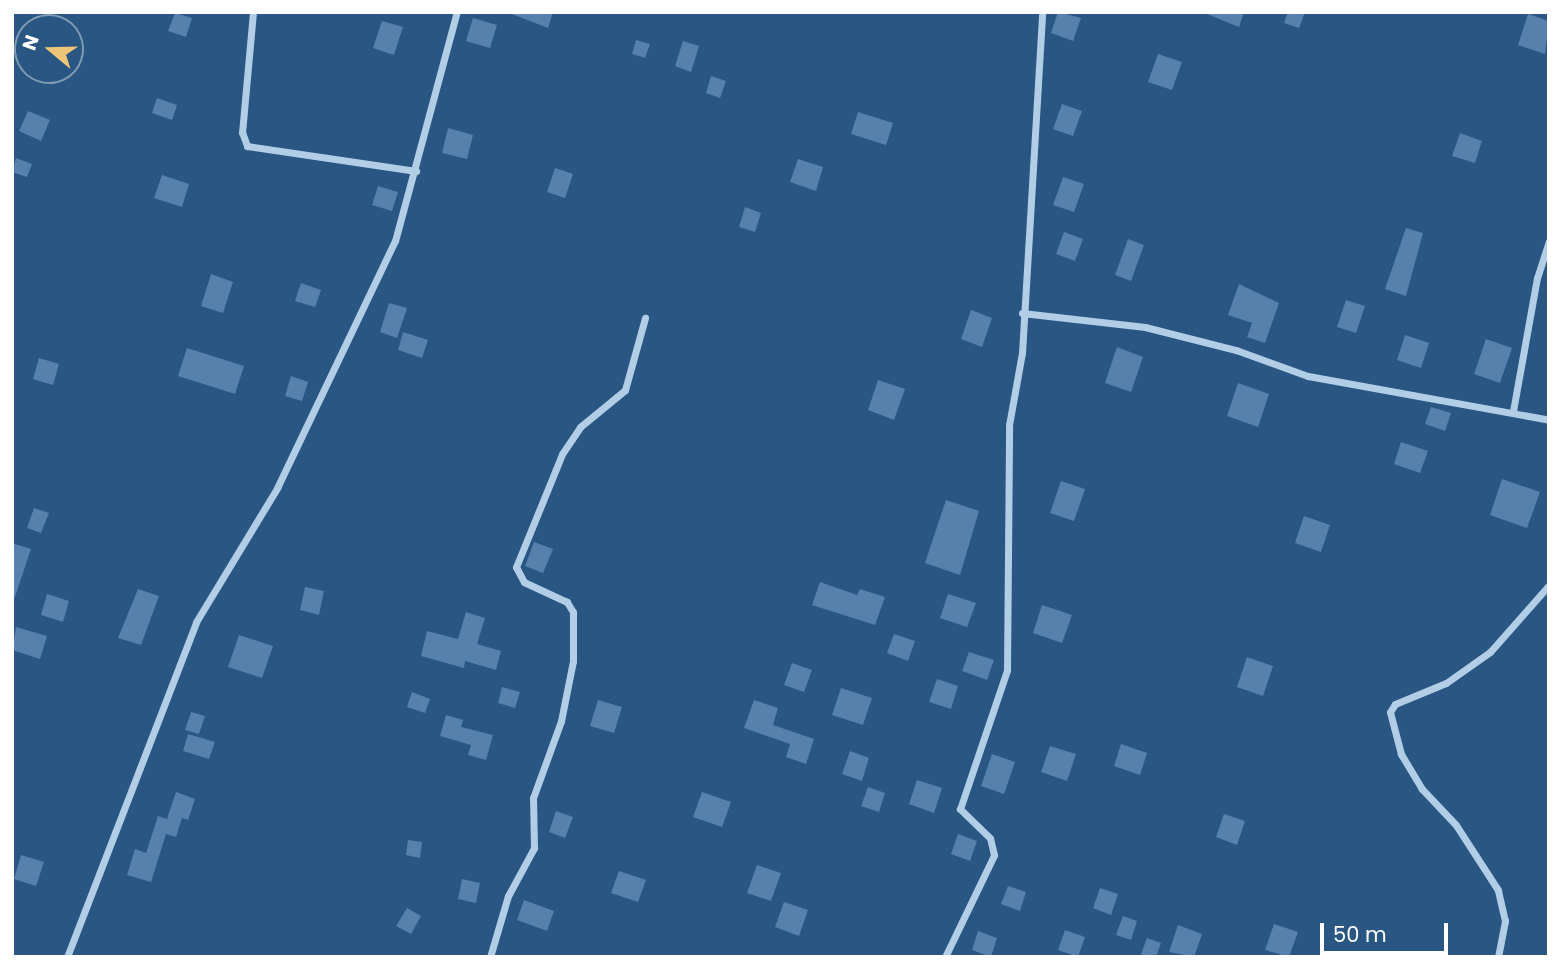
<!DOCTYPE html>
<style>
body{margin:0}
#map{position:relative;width:1561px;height:969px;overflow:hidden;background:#295682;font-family:Poppins,sans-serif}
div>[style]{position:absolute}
.building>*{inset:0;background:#5581ac}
.street>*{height:7px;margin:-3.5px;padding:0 3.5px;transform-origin:3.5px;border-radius:3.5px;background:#b2cde6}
span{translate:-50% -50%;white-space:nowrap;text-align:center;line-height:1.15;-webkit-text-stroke:6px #295682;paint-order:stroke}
.frame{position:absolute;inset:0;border:14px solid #fff;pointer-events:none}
.north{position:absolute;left:14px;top:14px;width:70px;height:70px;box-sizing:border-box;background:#295682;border:2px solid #7f9ab4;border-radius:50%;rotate:289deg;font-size:19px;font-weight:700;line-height:28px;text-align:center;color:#fff}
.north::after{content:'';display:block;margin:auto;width:24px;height:32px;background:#eec478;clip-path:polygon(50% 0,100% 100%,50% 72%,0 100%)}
.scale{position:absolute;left:1320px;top:923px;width:128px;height:32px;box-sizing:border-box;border:4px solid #fff;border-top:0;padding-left:9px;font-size:21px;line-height:24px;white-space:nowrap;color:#fff;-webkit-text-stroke:5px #295682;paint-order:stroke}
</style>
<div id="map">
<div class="building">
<i style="clip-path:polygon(507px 12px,553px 12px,548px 28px)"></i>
<i style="clip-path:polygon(1058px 12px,1081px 18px,1073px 41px,1051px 33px)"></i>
<i style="clip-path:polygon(1202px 12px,1244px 12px,1239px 27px)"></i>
<i style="clip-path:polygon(1288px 12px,1305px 12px,1299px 28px,1284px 23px)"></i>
<i style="clip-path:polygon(175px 13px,192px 18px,186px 37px,168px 31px)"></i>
<i style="clip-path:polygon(1528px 14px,1549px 21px,1545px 54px,1518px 45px)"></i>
<i style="clip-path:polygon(473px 18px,497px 25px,490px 48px,466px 41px)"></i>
<i style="clip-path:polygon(382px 21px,403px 27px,394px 55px,373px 48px)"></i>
<i style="clip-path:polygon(636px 40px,650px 44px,645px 58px,632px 54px)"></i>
<i style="clip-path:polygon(683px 41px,699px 46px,691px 72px,675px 66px)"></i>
<i style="clip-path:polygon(1158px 54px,1182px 62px,1172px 90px,1148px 82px)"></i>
<i style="clip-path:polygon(711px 76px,726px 81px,720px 98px,706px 93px)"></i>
<i style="clip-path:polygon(157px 98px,177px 105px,172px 120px,152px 113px)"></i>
<i style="clip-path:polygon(1062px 104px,1082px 111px,1073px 136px,1053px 129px)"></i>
<i style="clip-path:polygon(28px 111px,50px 120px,41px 141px,19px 131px)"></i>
<i style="clip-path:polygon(858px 112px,893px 123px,886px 145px,851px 134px)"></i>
<i style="clip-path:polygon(448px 128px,473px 135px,467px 159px,442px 153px)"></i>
<i style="clip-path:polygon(1460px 133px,1482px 141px,1475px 163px,1452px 156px)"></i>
<i style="clip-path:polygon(16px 158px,32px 164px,27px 177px,12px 172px)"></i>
<i style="clip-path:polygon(798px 159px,823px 167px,816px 191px,790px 182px)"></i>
<i style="clip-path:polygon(555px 168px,573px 174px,565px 198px,547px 192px)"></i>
<i style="clip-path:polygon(162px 175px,189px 184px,182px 207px,154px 198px)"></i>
<i style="clip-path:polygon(1063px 177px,1084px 184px,1074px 212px,1053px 205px)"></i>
<i style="clip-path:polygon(378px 186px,398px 192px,392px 211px,372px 205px)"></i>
<i style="clip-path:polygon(745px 207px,761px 213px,755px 232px,739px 227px)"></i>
<i style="clip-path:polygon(1406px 228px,1423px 233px,1406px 296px,1385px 289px)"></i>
<i style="clip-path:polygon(1064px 232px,1083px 239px,1075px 261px,1056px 254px)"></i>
<i style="clip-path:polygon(1128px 239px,1144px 245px,1131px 281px,1115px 275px)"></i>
<i style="clip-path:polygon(211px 274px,233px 282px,223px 313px,201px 306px)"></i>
<i style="clip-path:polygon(301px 283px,321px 290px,315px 307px,295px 301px)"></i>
<i style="clip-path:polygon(1239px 284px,1279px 303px,1265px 343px,1247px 337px,1252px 323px,1228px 315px)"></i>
<i style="clip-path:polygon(1346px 300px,1365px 306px,1356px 333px,1337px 327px)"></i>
<i style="clip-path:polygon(389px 303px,407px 308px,397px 338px,380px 332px)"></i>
<i style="clip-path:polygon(971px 310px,992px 318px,982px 347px,961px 339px)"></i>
<i style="clip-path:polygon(403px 332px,428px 340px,422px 358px,398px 350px)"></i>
<i style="clip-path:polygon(1405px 335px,1429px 343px,1421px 368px,1397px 360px)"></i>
<i style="clip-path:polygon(1486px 339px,1512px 348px,1500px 383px,1474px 374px)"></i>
<i style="clip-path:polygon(1117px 347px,1143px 357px,1131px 392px,1105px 383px)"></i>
<i style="clip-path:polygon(187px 348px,244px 366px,235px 394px,178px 376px)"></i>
<i style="clip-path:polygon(39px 358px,59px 364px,53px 385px,33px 379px)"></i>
<i style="clip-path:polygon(291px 376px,308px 382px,302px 401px,285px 396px)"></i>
<i style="clip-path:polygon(878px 380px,905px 389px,894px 420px,868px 410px)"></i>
<i style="clip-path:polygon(1238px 383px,1269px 394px,1258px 427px,1227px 416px)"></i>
<i style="clip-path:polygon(1431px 407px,1451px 413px,1445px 431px,1425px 424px)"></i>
<i style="clip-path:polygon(1401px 442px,1428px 451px,1420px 473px,1394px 464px)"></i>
<i style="clip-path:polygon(1502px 479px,1540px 492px,1527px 528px,1490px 515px)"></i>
<i style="clip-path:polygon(1061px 481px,1085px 489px,1074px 521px,1050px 513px)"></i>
<i style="clip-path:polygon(946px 500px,979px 511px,960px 575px,925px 563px)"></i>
<i style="clip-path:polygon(34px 508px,49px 513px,41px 533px,27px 528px)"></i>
<i style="clip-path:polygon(1304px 516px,1330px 525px,1321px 552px,1295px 543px)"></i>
<i style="clip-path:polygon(534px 542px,553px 549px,543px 573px,525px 566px)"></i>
<i style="clip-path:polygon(12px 543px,31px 549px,15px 597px,12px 597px)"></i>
<i style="clip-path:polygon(820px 582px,857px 595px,860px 589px,885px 597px,875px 625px,812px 605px)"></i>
<i style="clip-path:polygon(305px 587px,324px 591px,319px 615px,300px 610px)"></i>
<i style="clip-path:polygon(138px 589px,159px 596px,141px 645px,118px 638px)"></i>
<i style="clip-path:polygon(47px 594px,69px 601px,63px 622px,41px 615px)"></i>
<i style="clip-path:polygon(948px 594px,976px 603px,967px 627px,940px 618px)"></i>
<i style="clip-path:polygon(1042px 605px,1072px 615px,1062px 643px,1033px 633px)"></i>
<i style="clip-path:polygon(466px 612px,485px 618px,477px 644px,501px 651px,496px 670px,465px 661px,464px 668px,421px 656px,427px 631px,458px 639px)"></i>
<i style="clip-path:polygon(16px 627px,47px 636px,40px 659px,12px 650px)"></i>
<i style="clip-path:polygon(894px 634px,915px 641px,908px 661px,887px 653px)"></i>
<i style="clip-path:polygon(239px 635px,273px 646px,262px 678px,228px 667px)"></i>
<i style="clip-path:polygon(969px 652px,994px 660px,987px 680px,962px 671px)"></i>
<i style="clip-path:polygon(1247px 657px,1273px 666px,1263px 696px,1237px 687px)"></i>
<i style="clip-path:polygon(792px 663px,812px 670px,804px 692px,784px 685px)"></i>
<i style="clip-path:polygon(937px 679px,958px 686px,951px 709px,929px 702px)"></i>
<i style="clip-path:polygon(502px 687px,520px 692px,515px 708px,498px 703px)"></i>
<i style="clip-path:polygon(841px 688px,872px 698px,863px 725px,832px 715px)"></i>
<i style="clip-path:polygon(412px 692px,430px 699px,425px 713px,407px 707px)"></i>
<i style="clip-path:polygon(598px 700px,622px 707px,614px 733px,590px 726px)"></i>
<i style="clip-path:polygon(754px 700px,778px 708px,773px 725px,814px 739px,806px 764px,786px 757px,790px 744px,744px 728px)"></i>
<i style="clip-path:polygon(191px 712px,205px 716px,199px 734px,185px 730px)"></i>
<i style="clip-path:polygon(446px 715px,463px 720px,461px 727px,493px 735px,486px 760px,468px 755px,471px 745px,440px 736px)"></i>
<i style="clip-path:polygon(188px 734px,215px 742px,209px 759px,183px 751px)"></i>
<i style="clip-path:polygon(1121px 744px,1147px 753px,1140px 775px,1114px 766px)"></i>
<i style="clip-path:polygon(1050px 746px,1076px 754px,1067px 781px,1041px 772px)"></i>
<i style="clip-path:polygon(850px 751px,869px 758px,862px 781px,842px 774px)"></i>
<i style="clip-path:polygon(992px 754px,1015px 762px,1004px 794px,981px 786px)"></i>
<i style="clip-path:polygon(917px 780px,942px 788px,934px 813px,909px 804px)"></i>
<i style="clip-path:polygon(868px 787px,885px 793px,879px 812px,861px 806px)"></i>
<i style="clip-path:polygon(176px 792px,195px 799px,188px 820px,182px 818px,176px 837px,166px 834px,151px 882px,127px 875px,135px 849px,146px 853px,158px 816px,167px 819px)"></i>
<i style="clip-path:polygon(702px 792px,731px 802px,722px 827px,693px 817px)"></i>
<i style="clip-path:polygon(556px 811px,573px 817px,565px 838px,549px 832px)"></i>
<i style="clip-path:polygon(1224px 814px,1245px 821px,1237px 845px,1216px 837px)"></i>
<i style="clip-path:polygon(958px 834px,977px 841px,970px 861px,951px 854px)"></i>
<i style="clip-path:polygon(408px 840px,422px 842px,420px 858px,406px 855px)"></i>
<i style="clip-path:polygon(21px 855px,44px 862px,36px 886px,14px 879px)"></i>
<i style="clip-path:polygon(757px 865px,781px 873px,771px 901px,747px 893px)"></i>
<i style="clip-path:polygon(619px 871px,646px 880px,638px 902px,611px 893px)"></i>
<i style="clip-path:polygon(462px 879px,480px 883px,476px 903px,458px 899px)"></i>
<i style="clip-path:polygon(1008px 886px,1026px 892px,1020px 911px,1001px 904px)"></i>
<i style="clip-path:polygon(1100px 888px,1118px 894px,1111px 915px,1093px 908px)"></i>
<i style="clip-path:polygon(524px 900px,554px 911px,547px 931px,517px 920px)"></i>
<i style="clip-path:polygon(784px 902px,808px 910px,799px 936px,775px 927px)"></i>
<i style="clip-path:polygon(407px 908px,421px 916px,411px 934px,396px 926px)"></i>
<i style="clip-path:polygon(1123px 916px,1137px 921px,1131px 940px,1116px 935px)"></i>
<i style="clip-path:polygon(1274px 924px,1298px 932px,1289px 957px,1265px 950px)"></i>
<i style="clip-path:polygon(1178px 925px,1202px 934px,1194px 957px,1169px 952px)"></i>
<i style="clip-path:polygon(1065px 930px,1085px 937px,1078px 957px,1058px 950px)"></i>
<i style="clip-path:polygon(978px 931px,997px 938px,991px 957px,972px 950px)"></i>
<i style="clip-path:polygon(1147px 938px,1161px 943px,1156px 957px,1140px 957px)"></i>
</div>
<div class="street">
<i style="left:253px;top:12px;width:121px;rotate:95.2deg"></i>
<i style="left:242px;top:132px;width:15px;rotate:70deg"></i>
<i style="left:247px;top:146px;width:171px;rotate:8.4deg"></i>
<i style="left:1022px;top:313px;width:124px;rotate:6.5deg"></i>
<i style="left:1145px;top:327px;width:94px;rotate:14.2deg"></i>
<i style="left:1236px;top:350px;width:77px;rotate:19.9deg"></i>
<i style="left:1308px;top:376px;width:245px;rotate:10.3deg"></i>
<i style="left:1513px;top:411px;width:135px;rotate:-79.8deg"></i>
<i style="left:1537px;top:278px;width:39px;rotate:-72deg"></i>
<i style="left:67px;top:957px;width:359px;rotate:-68.9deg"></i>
<i style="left:196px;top:622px;width:157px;rotate:-58.8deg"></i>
<i style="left:277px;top:488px;width:274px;rotate:-64.5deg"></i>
<i style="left:395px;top:241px;width:237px;rotate:-74.9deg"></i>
<i style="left:490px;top:957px;width:64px;rotate:-73.6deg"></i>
<i style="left:508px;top:896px;width:55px;rotate:-61.6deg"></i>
<i style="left:534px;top:848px;width:50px;rotate:-91.1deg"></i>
<i style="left:533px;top:798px;width:82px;rotate:-70deg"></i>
<i style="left:561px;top:721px;width:61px;rotate:-78.7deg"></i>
<i style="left:573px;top:661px;width:49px;rotate:-90deg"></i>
<i style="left:573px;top:612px;width:12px;rotate:-121deg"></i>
<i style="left:567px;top:602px;width:47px;rotate:-155.1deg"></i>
<i style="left:524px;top:582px;width:17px;rotate:-118deg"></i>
<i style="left:516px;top:567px;width:122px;rotate:-67.8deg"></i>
<i style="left:562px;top:454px;width:32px;rotate:-56deg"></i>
<i style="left:580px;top:427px;width:58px;rotate:-39.4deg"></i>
<i style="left:625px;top:390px;width:75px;rotate:-74.5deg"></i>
<i style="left:945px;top:957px;width:113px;rotate:-64.3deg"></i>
<i style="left:994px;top:855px;width:17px;rotate:-103deg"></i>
<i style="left:990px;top:838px;width:42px;rotate:-136deg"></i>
<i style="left:960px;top:809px;width:147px;rotate:-71.3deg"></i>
<i style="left:1007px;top:670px;width:245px;rotate:-89.5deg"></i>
<i style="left:1009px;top:425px;width:73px;rotate:-79.8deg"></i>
<i style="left:1022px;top:353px;width:342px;rotate:-86.6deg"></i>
<i style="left:1498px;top:957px;width:37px;rotate:-79deg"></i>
<i style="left:1505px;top:921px;width:32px;rotate:-103deg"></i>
<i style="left:1498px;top:890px;width:77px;rotate:-122.9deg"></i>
<i style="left:1456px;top:825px;width:50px;rotate:-133.4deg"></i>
<i style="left:1422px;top:789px;width:41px;rotate:-121deg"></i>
<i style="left:1401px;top:754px;width:43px;rotate:-104.7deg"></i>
<i style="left:1390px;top:712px;width:9px;rotate:-58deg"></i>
<i style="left:1395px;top:704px;width:55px;rotate:-22.4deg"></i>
<i style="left:1446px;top:683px;width:54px;rotate:-35.2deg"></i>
<i style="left:1490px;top:652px;width:89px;rotate:-48.6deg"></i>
</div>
<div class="frame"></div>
<div class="north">N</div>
<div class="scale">50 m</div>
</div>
